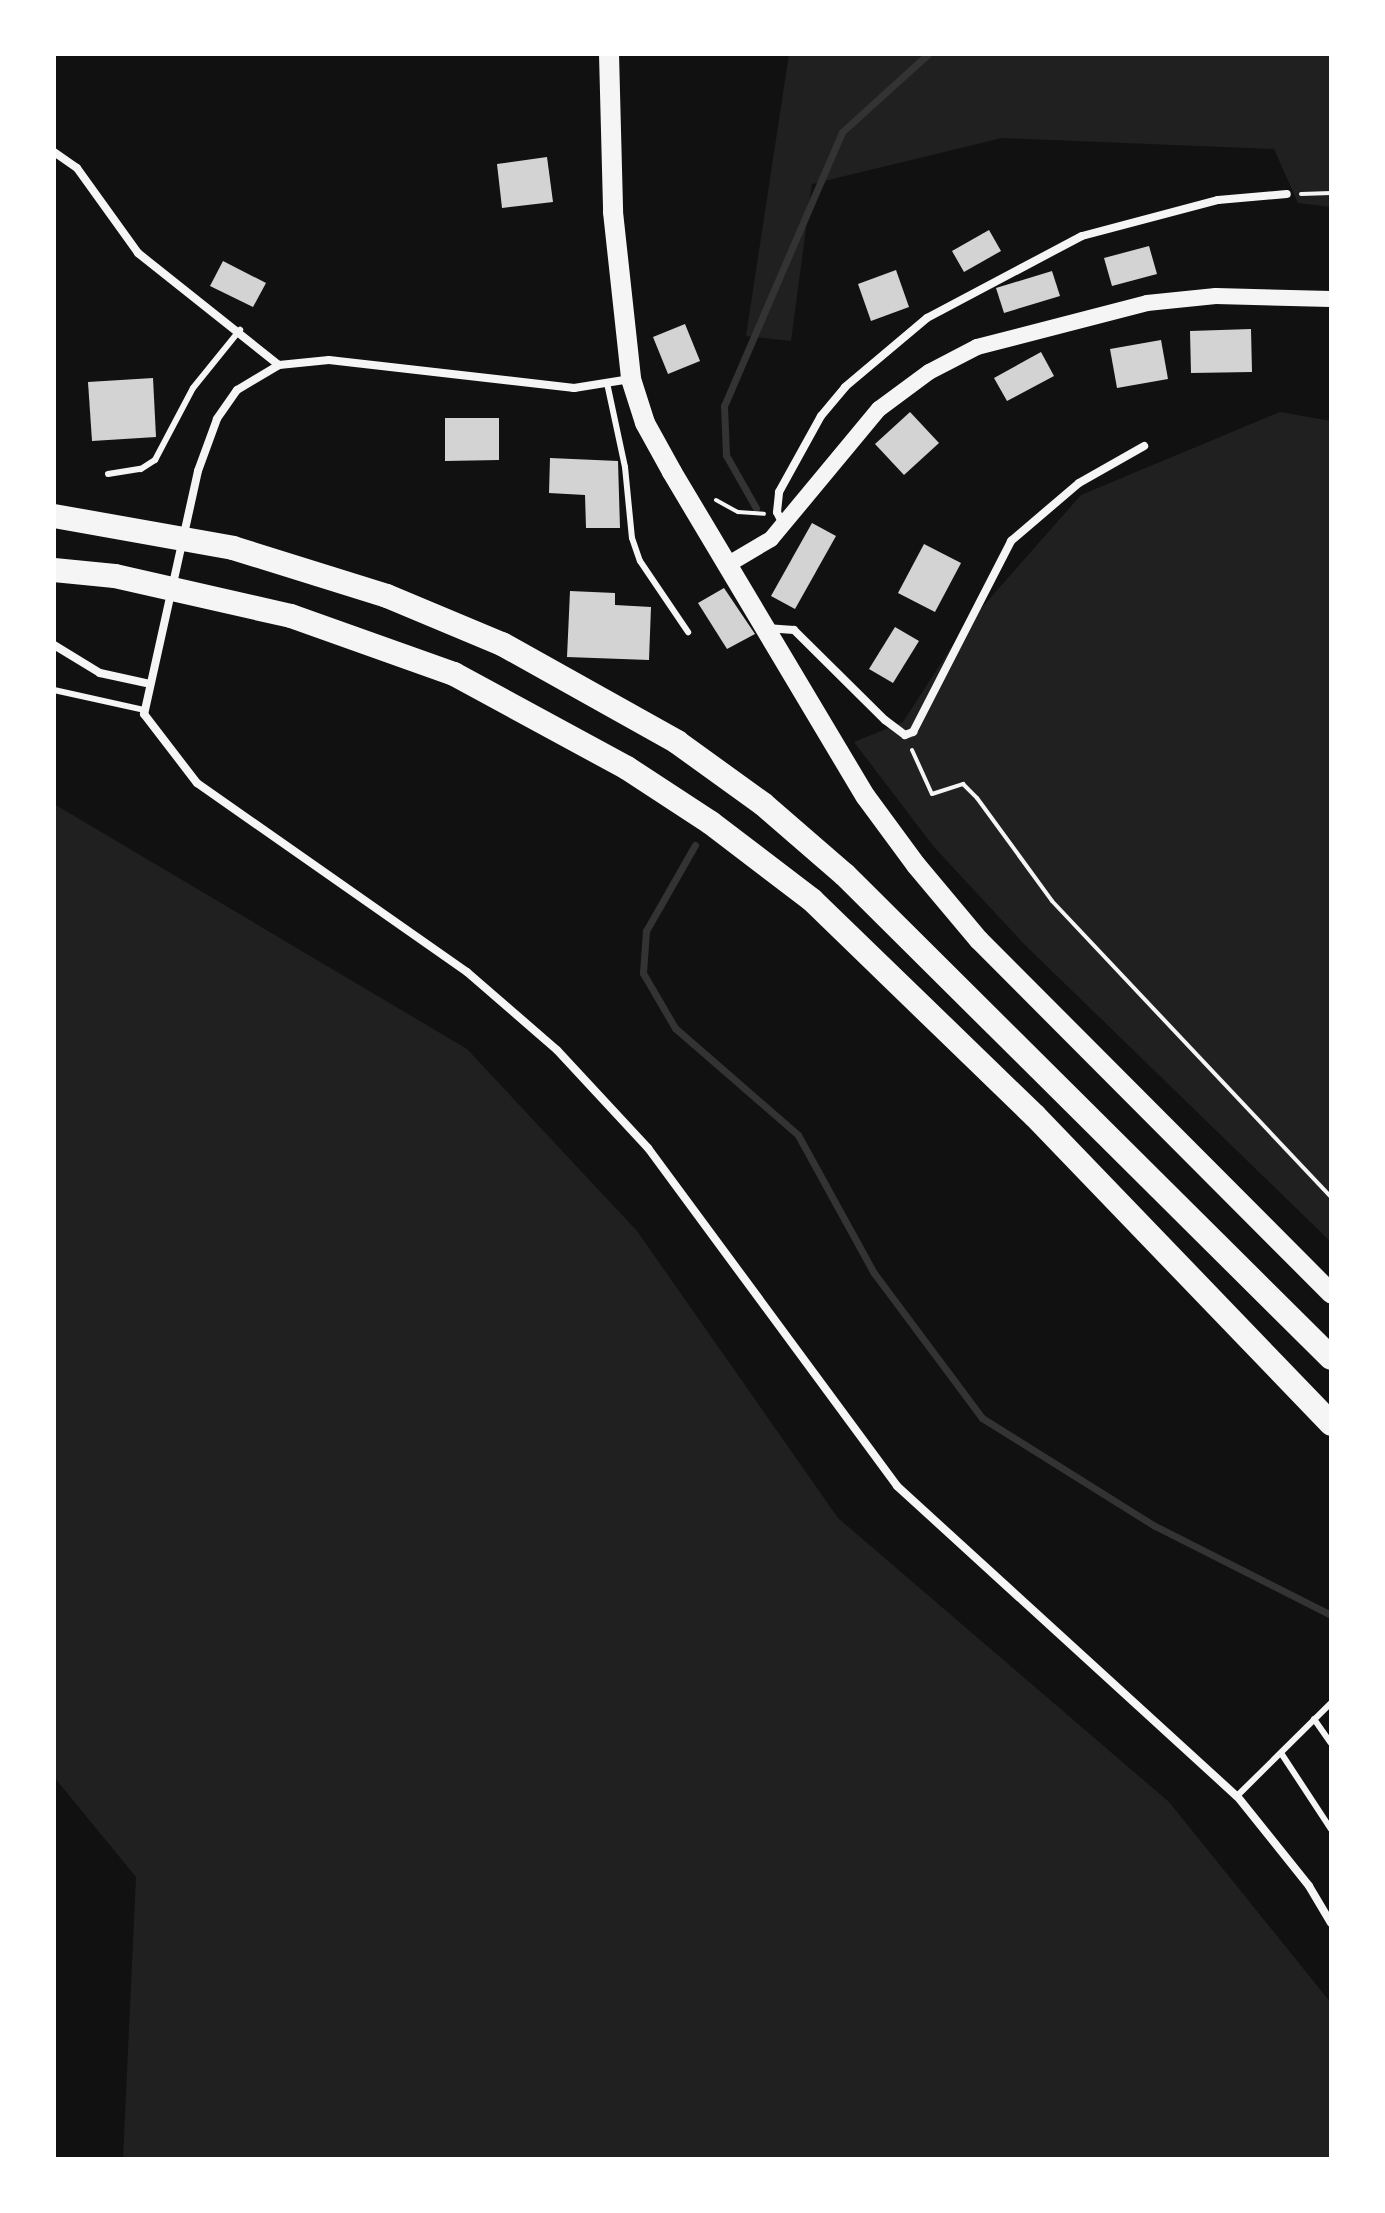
<!DOCTYPE html>
<style>
body{margin:0}
#map{position:relative;width:1385px;height:2213px;overflow:hidden;background:#111;font-family:Bitter,serif}
div>[style]{position:absolute}
.green>*{inset:0;background:#202020}
.stream>*{height:7px;margin:-3.5px;padding:0 3.5px;transform-origin:3.5px;border-radius:3.5px;background:#333}
.building>*{inset:0;background:#d3d3d3}
.path>*{height:4px;margin:-2px;padding:0 2px;transform-origin:2px;border-radius:2px;background:#f5f5f5}
.service>*{height:6px;margin:-3px;padding:0 3px;transform-origin:3px;border-radius:3px;background:#f5f5f5}
.minor>*{height:8px;margin:-4px;padding:0 4px;transform-origin:4px;border-radius:4px;background:#f5f5f5}
.secondary>*{height:16px;margin:-8px;padding:0 8px;transform-origin:8px;border-radius:8px;background:#f5f5f5}
.primary>*{height:20px;margin:-10px;padding:0 10px;transform-origin:10px;border-radius:10px;background:#f5f5f5}
.motorway>*{height:24px;margin:-12px;padding:0 12px;transform-origin:12px;border-radius:12px;background:#f5f5f5}
span{translate:-50% -50%;white-space:nowrap;text-align:center;line-height:1.15;-webkit-text-stroke:6px #fff;paint-order:stroke}
.frame{position:absolute;inset:0;border:56px solid #fff;pointer-events:none}
</style>
<div id="map">
<div class="green">
<i style="clip-path:polygon(789px 54px,1331px 54px,1331px 207px,1298px 203px,1274px 149px,1002px 138px,812px 184px,791px 341px,746px 336px)"></i>
<i style="clip-path:polygon(1280px 412px,1331px 421px,1331px 1242px,1023px 943px,934px 847px,854px 742px,903px 722px,963px 629px,1081px 495px)"></i>
<i style="clip-path:polygon(54px 804px,467px 1049px,637px 1231px,838px 1518px,1169px 1802px,1331px 2003px,1331px 2159px,123px 2159px,136px 1877px,54px 1777px)"></i>
</div>
<div class="stream">
<i style="left:756px;top:508px;width:61px;rotate:-119.5deg"></i>
<i style="left:726px;top:455px;width:49px;rotate:-92.3deg"></i>
<i style="left:724px;top:406px;width:298px;rotate:-66.7deg"></i>
<i style="left:842px;top:132px;width:116px;rotate:-42.2deg"></i>
<i style="left:695px;top:845px;width:99px;rotate:119.7deg"></i>
<i style="left:646px;top:931px;width:42px;rotate:94.1deg"></i>
<i style="left:643px;top:973px;width:64px;rotate:59.8deg"></i>
<i style="left:675px;top:1028px;width:163px;rotate:41deg"></i>
<i style="left:798px;top:1135px;width:158px;rotate:61.2deg"></i>
<i style="left:874px;top:1273px;width:181px;rotate:53.3deg"></i>
<i style="left:982px;top:1418px;width:204px;rotate:32deg"></i>
<i style="left:1155px;top:1526px;width:197px;rotate:26.8deg"></i>
</div>
<div class="building">
<i style="clip-path:polygon(547px 157px,553px 202px,502px 208px,497px 164px)"></i>
<i style="clip-path:polygon(989px 230px,1001px 251px,964px 272px,952px 251px)"></i>
<i style="clip-path:polygon(1149px 246px,1157px 274px,1112px 286px,1104px 258px)"></i>
<i style="clip-path:polygon(223px 261px,266px 283px,253px 307px,210px 286px)"></i>
<i style="clip-path:polygon(896px 270px,909px 307px,871px 321px,858px 284px)"></i>
<i style="clip-path:polygon(1052px 271px,1060px 296px,1004px 313px,996px 288px)"></i>
<i style="clip-path:polygon(685px 324px,700px 361px,668px 374px,653px 337px)"></i>
<i style="clip-path:polygon(1251px 329px,1252px 372px,1191px 373px,1190px 331px)"></i>
<i style="clip-path:polygon(1161px 340px,1168px 379px,1117px 388px,1110px 349px)"></i>
<i style="clip-path:polygon(1041px 352px,1054px 376px,1007px 401px,994px 378px)"></i>
<i style="clip-path:polygon(153px 378px,156px 437px,92px 441px,88px 382px)"></i>
<i style="clip-path:polygon(910px 412px,939px 443px,904px 475px,875px 444px)"></i>
<i style="clip-path:polygon(445px 418px,499px 418px,499px 460px,445px 461px)"></i>
<i style="clip-path:polygon(550px 458px,618px 461px,620px 528px,586px 528px,585px 495px,549px 493px)"></i>
<i style="clip-path:polygon(812px 523px,836px 536px,795px 609px,771px 596px)"></i>
<i style="clip-path:polygon(924px 544px,961px 563px,935px 612px,898px 593px)"></i>
<i style="clip-path:polygon(724px 588px,755px 634px,727px 649px,698px 603px)"></i>
<i style="clip-path:polygon(570px 591px,615px 593px,615px 605px,651px 607px,649px 660px,567px 657px)"></i>
<i style="clip-path:polygon(895px 627px,919px 641px,893px 683px,869px 669px)"></i>
</div>
<div class="path">
<i style="left:1301px;top:194px;width:30px;rotate:-2deg"></i>
<i style="left:716px;top:500px;width:25px;rotate:29deg"></i>
<i style="left:738px;top:512px;width:26px;rotate:4deg"></i>
<i style="left:912px;top:750px;width:48px;rotate:65.6deg"></i>
<i style="left:932px;top:794px;width:33px;rotate:-18deg"></i>
<i style="left:963px;top:784px;width:20px;rotate:45deg"></i>
<i style="left:977px;top:798px;width:127px;rotate:53.9deg"></i>
<i style="left:1052px;top:901px;width:407px;rotate:46.7deg"></i>
</div>
<div class="service">
<i style="left:607px;top:383px;width:86px;rotate:77.9deg"></i>
<i style="left:625px;top:467px;width:71px;rotate:84.4deg"></i>
<i style="left:632px;top:538px;width:24px;rotate:71deg"></i>
<i style="left:640px;top:561px;width:86px;rotate:55.9deg"></i>
<i style="left:108px;top:474px;width:33px;rotate:-9deg"></i>
<i style="left:141px;top:469px;width:17px;rotate:-33deg"></i>
<i style="left:155px;top:460px;width:81px;rotate:-62.2deg"></i>
<i style="left:193px;top:388px;width:75px;rotate:-51deg"></i>
<i style="left:54px;top:690px;width:92px;rotate:12.5deg"></i>
<i style="left:1314px;top:1719px;width:29px;rotate:55deg"></i>
<i style="left:1281px;top:1753px;width:91px;rotate:56.7deg"></i>
<i style="left:1237px;top:1796px;width:132px;rotate:-44.7deg"></i>
</div>
<div class="minor">
<i style="left:54px;top:152px;width:28px;rotate:35deg"></i>
<i style="left:77px;top:168px;width:105px;rotate:54.3deg"></i>
<i style="left:138px;top:253px;width:180px;rotate:38.5deg"></i>
<i style="left:279px;top:365px;width:50px;rotate:-5.7deg"></i>
<i style="left:329px;top:360px;width:247px;rotate:6.5deg"></i>
<i style="left:574px;top:388px;width:57px;rotate:-9.1deg"></i>
<i style="left:279px;top:365px;width:49px;rotate:149.2deg"></i>
<i style="left:237px;top:390px;width:35px;rotate:125deg"></i>
<i style="left:217px;top:419px;width:55px;rotate:110.1deg"></i>
<i style="left:198px;top:471px;width:249px;rotate:102.5deg"></i>
<i style="left:144px;top:714px;width:87px;rotate:52.5deg"></i>
<i style="left:197px;top:783px;width:330px;rotate:35deg"></i>
<i style="left:467px;top:972px;width:119px;rotate:40.9deg"></i>
<i style="left:557px;top:1050px;width:134px;rotate:47.1deg"></i>
<i style="left:648px;top:1148px;width:420px;rotate:53.6deg"></i>
<i style="left:897px;top:1486px;width:460px;rotate:42.4deg"></i>
<i style="left:1237px;top:1796px;width:115px;rotate:51.3deg"></i>
<i style="left:1309px;top:1886px;width:43px;rotate:59.3deg"></i>
<i style="left:783px;top:524px;width:13px;rotate:-117deg"></i>
<i style="left:777px;top:512px;width:20px;rotate:-84deg"></i>
<i style="left:779px;top:492px;width:87px;rotate:-61.1deg"></i>
<i style="left:821px;top:416px;width:38px;rotate:-50deg"></i>
<i style="left:845px;top:387px;width:107px;rotate:-40.1deg"></i>
<i style="left:927px;top:318px;width:175px;rotate:-27.9deg"></i>
<i style="left:1082px;top:236px;width:141px;rotate:-14.8deg"></i>
<i style="left:1218px;top:200px;width:69px;rotate:-5deg"></i>
<i style="left:766px;top:628px;width:28px;rotate:4deg"></i>
<i style="left:794px;top:630px;width:128px;rotate:44.7deg"></i>
<i style="left:885px;top:720px;width:25px;rotate:37deg"></i>
<i style="left:905px;top:735px;width:9px;rotate:-21deg"></i>
<i style="left:913px;top:732px;width:215px;rotate:-62.8deg"></i>
<i style="left:1011px;top:541px;width:89px;rotate:-40.5deg"></i>
<i style="left:1079px;top:483px;width:75px;rotate:-29.6deg"></i>
<i style="left:54px;top:645px;width:54px;rotate:31.3deg"></i>
<i style="left:100px;top:673px;width:51px;rotate:12.4deg"></i>
</div>
<div class="secondary">
<i style="left:727px;top:565px;width:51px;rotate:-30.6deg"></i>
<i style="left:771px;top:539px;width:169px;rotate:-50.3deg"></i>
<i style="left:879px;top:409px;width:62px;rotate:-36.5deg"></i>
<i style="left:929px;top:372px;width:54px;rotate:-27.5deg"></i>
<i style="left:977px;top:347px;width:176px;rotate:-14.5deg"></i>
<i style="left:1147px;top:303px;width:69px;rotate:-5.8deg"></i>
<i style="left:1216px;top:296px;width:115px;rotate:1.5deg"></i>
</div>
<div class="primary">
<i style="left:609px;top:54px;width:158px;rotate:88.5deg"></i>
<i style="left:613px;top:212px;width:168px;rotate:83.8deg"></i>
<i style="left:631px;top:379px;width:46px;rotate:72.3deg"></i>
<i style="left:645px;top:423px;width:56px;rotate:61.1deg"></i>
<i style="left:672px;top:472px;width:378px;rotate:59.2deg"></i>
<i style="left:866px;top:797px;width:84px;rotate:53.7deg"></i>
<i style="left:916px;top:865px;width:98px;rotate:50deg"></i>
<i style="left:979px;top:940px;width:499px;rotate:45.1deg"></i>
</div>
<div class="motorway">
<i style="left:54px;top:516px;width:182px;rotate:10.1deg"></i>
<i style="left:233px;top:548px;width:161px;rotate:17.3deg"></i>
<i style="left:387px;top:596px;width:125px;rotate:22.7deg"></i>
<i style="left:502px;top:644px;width:201px;rotate:29.2deg"></i>
<i style="left:677px;top:742px;width:106px;rotate:35.8deg"></i>
<i style="left:763px;top:804px;width:108px;rotate:40.9deg"></i>
<i style="left:845px;top:875px;width:685px;rotate:44.82deg"></i>
<i style="left:54px;top:570px;width:61px;rotate:5.6deg"></i>
<i style="left:115px;top:576px;width:180px;rotate:12.8deg"></i>
<i style="left:291px;top:616px;width:173px;rotate:19.6deg"></i>
<i style="left:454px;top:674px;width:197px;rotate:28.5deg"></i>
<i style="left:627px;top:768px;width:100px;rotate:33.2deg"></i>
<i style="left:711px;top:823px;width:127px;rotate:37.3deg"></i>
<i style="left:812px;top:900px;width:310px;rotate:44.1deg"></i>
<i style="left:1035px;top:1116px;width:427px;rotate:46.1deg"></i>
</div>
<div class="frame"></div>
</div>
